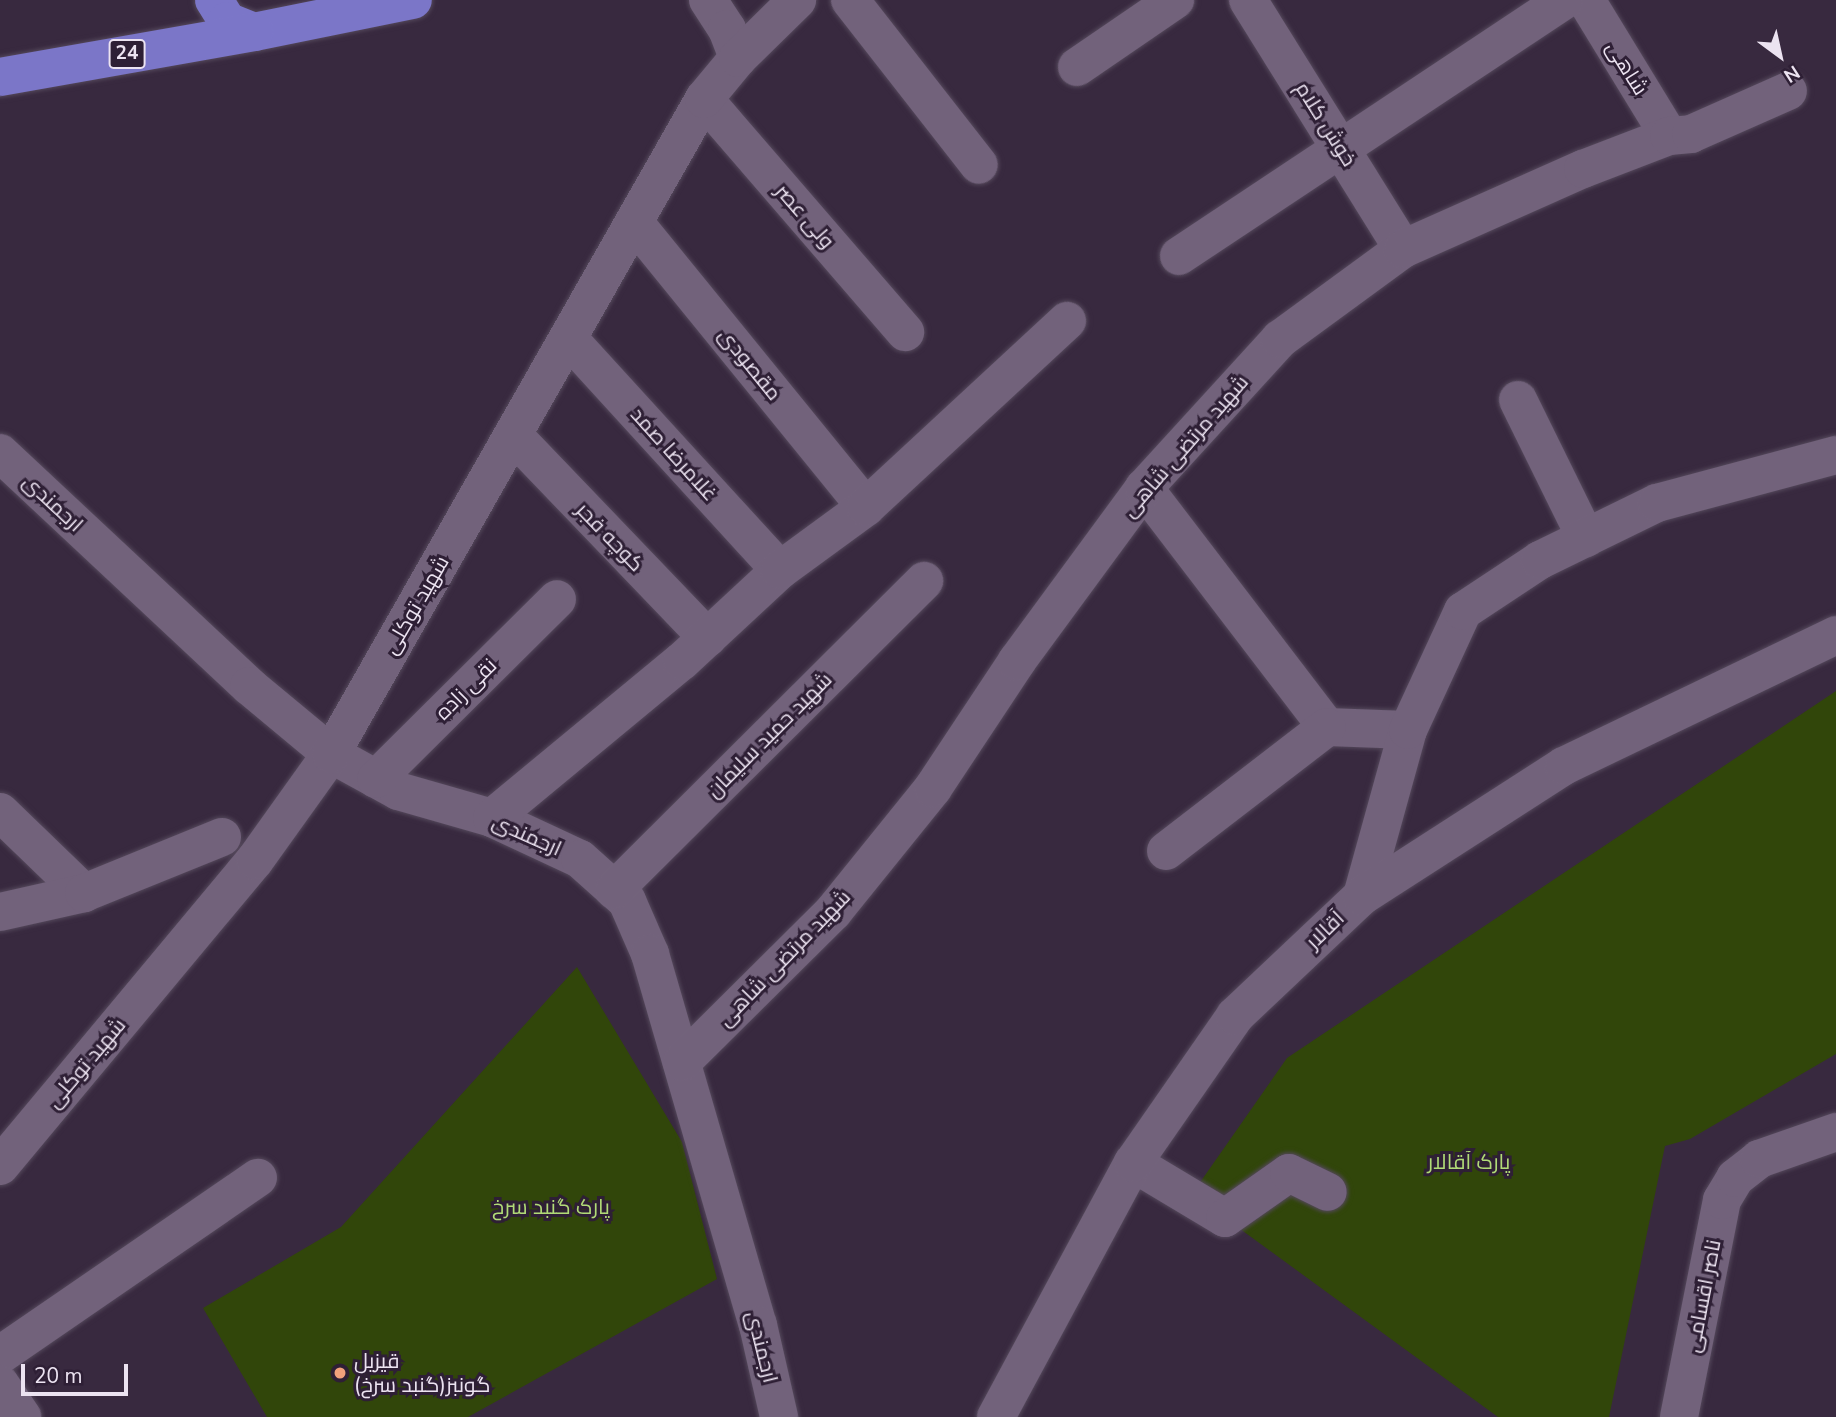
<!DOCTYPE html>
<meta charset="utf-8">
<style>
body{margin:0}
#map{position:relative;width:1836px;height:1417px;overflow:hidden;background:#38293f;font-family:"Nunito Sans",Cairo,sans-serif}
div>[style]{position:absolute}
.green>*{inset:0;background:#31460a}
.roads{filter:drop-shadow(0 0 2px #54485b) drop-shadow(0 0 2px #54485b)}
.minor>*{height:38px;margin:-19px;padding:0 19px;transform-origin:19px;border-radius:19px;background:#72627b}
.major>*{height:38px;margin:-19px;padding:0 19px;transform-origin:19px;border-radius:19px;background:#7b76c8}
.dots>*{width:19px;height:19px;translate:-50% -50%;box-sizing:border-box;border:4px solid #2e1f35;border-radius:50%}
span{translate:-50% -50%;white-space:nowrap;text-align:center;line-height:1.15;-webkit-text-stroke:6px #2e1f35;paint-order:stroke}
.shield-label span{padding:2px 5px;background:#2e1f35;border:2px solid;border-radius:5px;-webkit-text-stroke-width:0}
.shield-label{font-size:19px;color:#ece3f1;font-weight:700}
.street-label{font-size:21px;color:#ece3f1}
.park-label{font-size:21px;color:#b1db77}
.poi-label{font-size:21px;color:#ece3f1}
.left{translate:0 -50%;text-align:left}
.north{position:absolute;left:1745px;top:21px;width:70px;height:70px;-webkit-text-stroke:5px #2e1f35;paint-order:stroke;rotate:147deg;font-size:19px;font-weight:700;line-height:28px;text-align:center;color:#ece3f1}
.north::after{content:'';display:block;margin:auto;width:24px;height:32px;background:#ece3f1;clip-path:polygon(50% 0,100% 100%,50% 72%,0 100%)}
.scale{position:absolute;left:21px;top:1364px;width:107px;height:32px;box-sizing:border-box;border:4px solid #ece3f1;border-top:0;padding-left:9px;font-size:21px;line-height:24px;white-space:nowrap;color:#ece3f1;-webkit-text-stroke:5px #2e1f35;paint-order:stroke}
</style>
<div id="map">
<div class="green">
<i style="clip-path:polygon(1836px 691px,1836px 1054px,1690px 1139px,1665px 1146px,1609px 1417px,1498px 1417px,1225px 1218px,1180px 1211px,1287px 1058px)"></i>
<i style="clip-path:polygon(577px 967px,682px 1142px,717px 1279px,468px 1417px,267px 1417px,203px 1308px,341px 1227px)"></i>
</div>
<div class="roads">
<div class="minor">
<i style="left:708px;top:0;width:35px;rotate:57deg"></i>
<i style="left:727px;top:29px;width:31px;rotate:69deg"></i>
<i style="left:850px;top:0;width:209px;rotate:52deg"></i>
<i style="left:1248px;top:0;width:293px;rotate:58.1deg"></i>
<i style="left:1586px;top:0;width:159px;rotate:58.6deg"></i>
<i style="left:1077px;top:67px;width:119px;rotate:-34.4deg"></i>
<i style="left:704px;top:99px;width:308px;rotate:49.2deg"></i>
<i style="left:634px;top:222px;width:367px;rotate:50.9deg"></i>
<i style="left:1179px;top:256px;width:462px;rotate:-33.6deg"></i>
<i style="left:568px;top:338px;width:314px;rotate:47.6deg"></i>
<i style="left:1518px;top:400px;width:154px;rotate:63.8deg"></i>
<i style="left:513px;top:435px;width:281px;rotate:46.2deg"></i>
<i style="left:0;top:453px;width:341px;rotate:43.1deg"></i>
<i style="left:249px;top:686px;width:107px;rotate:39.7deg"></i>
<i style="left:331px;top:754px;width:77px;rotate:28.9deg"></i>
<i style="left:398px;top:791px;width:98px;rotate:16deg"></i>
<i style="left:492px;top:818px;width:97px;rotate:25deg"></i>
<i style="left:580px;top:859px;width:63px;rotate:41.8deg"></i>
<i style="left:627px;top:901px;width:58px;rotate:66.5deg"></i>
<i style="left:650px;top:954px;width:386px;rotate:73.8deg"></i>
<i style="left:758px;top:1325px;width:94px;rotate:77.1deg"></i>
<i style="left:1144px;top:488px;width:301px;rotate:52.6deg"></i>
<i style="left:1327px;top:727px;width:81px;rotate:2.1deg"></i>
<i style="left:1408px;top:730px;width:172px;rotate:105.5deg"></i>
<i style="left:1408px;top:730px;width:131px;rotate:-65.2deg"></i>
<i style="left:1463px;top:611px;width:92px;rotate:-33.5deg"></i>
<i style="left:1540px;top:560px;width:130px;rotate:-26deg"></i>
<i style="left:1657px;top:503px;width:185px;rotate:-15deg"></i>
<i style="left:376px;top:779px;width:255px;rotate:-44.8deg"></i>
<i style="left:0;top:812px;width:117px;rotate:44deg"></i>
<i style="left:492px;top:818px;width:246px;rotate:-39.6deg"></i>
<i style="left:682px;top:661px;width:134px;rotate:-42.9deg"></i>
<i style="left:780px;top:570px;width:107px;rotate:-36.2deg"></i>
<i style="left:866px;top:507px;width:274px;rotate:-42.8deg"></i>
<i style="left:1166px;top:851px;width:203px;rotate:-37.6deg"></i>
<i style="left:614px;top:890px;width:438px;rotate:-44.9deg"></i>
<i style="left:0;top:912px;width:86px;rotate:-12.7deg"></i>
<i style="left:84px;top:893px;width:149px;rotate:-22.1deg"></i>
<i style="left:682px;top:1062px;width:213px;rotate:-44.8deg"></i>
<i style="left:833px;top:912px;width:159px;rotate:-51.1deg"></i>
<i style="left:933px;top:788px;width:152px;rotate:-56.5deg"></i>
<i style="left:1017px;top:661px;width:215px;rotate:-53.7deg"></i>
<i style="left:1144px;top:488px;width:202px;rotate:-47.6deg"></i>
<i style="left:1280px;top:339px;width:152px;rotate:-36.2deg"></i>
<i style="left:1403px;top:249px;width:197px;rotate:-24deg"></i>
<i style="left:1583px;top:169px;width:92px;rotate:-21deg"></i>
<i style="left:1669px;top:136px;width:22px;rotate:-5deg"></i>
<i style="left:1691px;top:134px;width:106px;rotate:-23.9deg"></i>
<i style="left:1133px;top:1163px;width:107px;rotate:30.9deg"></i>
<i style="left:1225px;top:1218px;width:78px;rotate:-35.1deg"></i>
<i style="left:1289px;top:1173px;width:43px;rotate:26deg"></i>
<i style="left:0;top:1166px;width:398px;rotate:-50.2deg"></i>
<i style="left:255px;top:860px;width:130px;rotate:-54.4deg"></i>
<i style="left:331px;top:754px;width:754px;rotate:-60.34deg"></i>
<i style="left:704px;top:99px;width:53px;rotate:-50.3deg"></i>
<i style="left:738px;top:58px;width:83px;rotate:-44.5deg"></i>
<i style="left:0;top:1355px;width:313px;rotate:-34.5deg"></i>
<i style="left:0;top:1384px;width:40px;rotate:56deg"></i>
<i style="left:996px;top:1417px;width:289px;rotate:-61.7deg"></i>
<i style="left:1133px;top:1163px;width:179px;rotate:-55.2deg"></i>
<i style="left:1235px;top:1016px;width:175px;rotate:-43.4deg"></i>
<i style="left:1362px;top:896px;width:240px;rotate:-32.8deg"></i>
<i style="left:1564px;top:766px;width:302px;rotate:-25.7deg"></i>
<i style="left:1679px;top:1417px;width:221px;rotate:-78.8deg"></i>
<i style="left:1722px;top:1200px;width:26px;rotate:-59deg"></i>
<i style="left:1735px;top:1178px;width:31px;rotate:-38deg"></i>
<i style="left:1759px;top:1159px;width:82px;rotate:-19.3deg"></i>
</div>
<div class="major">
<i style="left:214px;top:0;width:25px;rotate:58deg"></i>
<i style="left:227px;top:21px;width:29px;rotate:22deg"></i>
<i style="left:254px;top:32px;width:162px;rotate:-11.4deg"></i>
<i style="left:0;top:77px;width:258px;rotate:-10deg"></i>
</div>
</div>
<div class="dots">
<i style="left:340px;top:1373px;background:#f1a17b"></i>
</div>
<div class="shield-label">
<span style="left:127px;top:54px">24</span>
</div>
<div class="street-label">
<span style="left:1627px;top:68px;rotate:58deg">شاهی</span>
<span style="left:1326px;top:124px;rotate:58deg">خوش کلام</span>
<span style="left:805px;top:216px;rotate:49deg">ولی عصر</span>
<span style="left:750px;top:364px;rotate:51deg">مقصودی</span>
<span style="left:1185px;top:446px;rotate:-49deg">شهید مرتضی شاهی</span>
<span style="left:674px;top:454px;rotate:48deg">غلامرضا صمد</span>
<span style="left:53px;top:503px;rotate:43deg">ارجمندی</span>
<span style="left:610px;top:537px;rotate:46deg">كوچه فجر</span>
<span style="left:416px;top:605px;rotate:-60deg">شهید توکلی</span>
<span style="left:466px;top:689px;rotate:-45deg">نقی زاده</span>
<span style="left:769px;top:735px;rotate:-45deg">شهید حمید سلیمان</span>
<span style="left:527px;top:835px;rotate:24deg">ارجمندی</span>
<span style="left:1325px;top:930px;rotate:-44deg">آقالار</span>
<span style="left:784px;top:958px;rotate:-46deg">شهید مرتضی شاهی</span>
<span style="left:86px;top:1063px;rotate:-50deg">شهید توکلی</span>
<span style="left:1703px;top:1296px;rotate:-79deg">ناصر اقسامی</span>
<span style="left:762px;top:1347px;rotate:76deg">ارجمندی</span>
</div>
<div class="park-label">
<span style="left:1469px;top:1162px">پارک آقالار</span>
<span style="left:551px;top:1207px">پارک گنبد سرخ</span>
</div>
<div class="poi-label">
<span class="left" style="left:354px;top:1373px">قیزیل<br>گونبز(گنبد سرخ)</span>
</div>
<div class="north">N</div>
<div class="scale">20 m</div>
</div>
